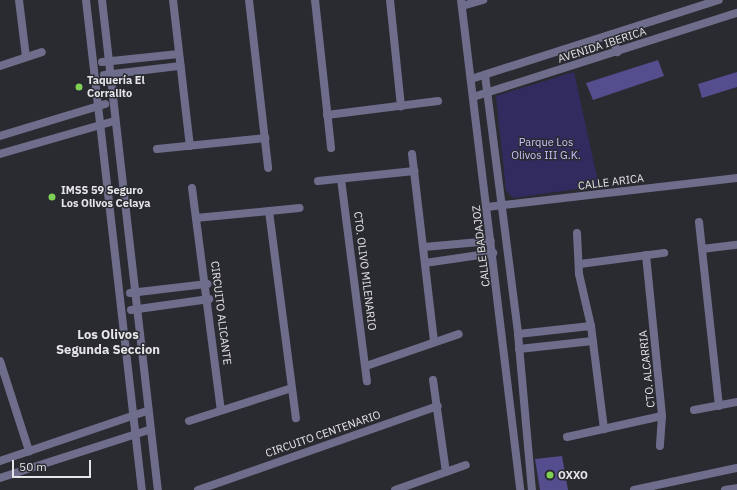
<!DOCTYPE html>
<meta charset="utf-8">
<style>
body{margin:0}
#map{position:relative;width:737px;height:490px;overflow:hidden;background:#2a2a31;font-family:"IBM Plex Sans",sans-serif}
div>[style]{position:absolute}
.green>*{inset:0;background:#322b60}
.building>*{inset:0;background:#544d8e}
.street>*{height:8px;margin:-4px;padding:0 4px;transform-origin:4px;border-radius:4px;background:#6e6d8b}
.dots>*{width:11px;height:11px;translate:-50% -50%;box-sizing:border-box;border:2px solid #2a2a31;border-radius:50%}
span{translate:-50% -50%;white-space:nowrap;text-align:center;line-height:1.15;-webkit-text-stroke:3px #2a2a31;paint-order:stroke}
.street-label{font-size:11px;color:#e5e5e9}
.poi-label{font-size:11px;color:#e5e5e9;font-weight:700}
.left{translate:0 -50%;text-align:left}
.park-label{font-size:11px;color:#c6c4fd}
.quarter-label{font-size:13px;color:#e5e5e9;font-weight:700}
.scale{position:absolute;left:12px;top:460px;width:79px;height:18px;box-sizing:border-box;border:2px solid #e5e5e9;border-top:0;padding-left:5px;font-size:12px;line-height:14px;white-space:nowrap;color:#e5e5e9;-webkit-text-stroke:3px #2a2a31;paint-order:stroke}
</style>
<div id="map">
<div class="green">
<i style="clip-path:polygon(574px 72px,599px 186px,513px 198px,506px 190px,496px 96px)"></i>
</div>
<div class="building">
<i style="clip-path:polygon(658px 60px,664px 76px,593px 100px,586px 83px)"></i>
<i style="clip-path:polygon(737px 72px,737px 87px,702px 98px,698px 84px)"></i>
<i style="clip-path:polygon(562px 456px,568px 490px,540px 490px,535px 459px)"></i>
</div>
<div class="street">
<i style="left:19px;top:0;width:57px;rotate:83deg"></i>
<i style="left:86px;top:0;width:493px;rotate:83.5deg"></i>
<i style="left:102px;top:0;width:493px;rotate:83.5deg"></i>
<i style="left:173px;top:0;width:147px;rotate:83.4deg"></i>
<i style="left:249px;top:0;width:169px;rotate:83.5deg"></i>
<i style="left:315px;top:0;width:149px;rotate:83.8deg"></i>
<i style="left:390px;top:0;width:107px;rotate:84.1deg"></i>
<i style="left:461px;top:0;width:494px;rotate:83.1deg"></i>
<i style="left:462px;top:6px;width:22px;rotate:-16deg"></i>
<i style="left:612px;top:34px;width:19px;rotate:74deg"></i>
<i style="left:102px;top:62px;width:77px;rotate:-5.9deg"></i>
<i style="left:0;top:66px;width:44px;rotate:-18.4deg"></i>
<i style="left:104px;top:75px;width:77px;rotate:-6.8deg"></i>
<i style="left:485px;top:75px;width:261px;rotate:82.7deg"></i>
<i style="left:518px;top:334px;width:157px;rotate:84.9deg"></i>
<i style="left:471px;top:79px;width:260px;rotate:-17.7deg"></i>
<i style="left:473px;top:97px;width:277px;rotate:-17.7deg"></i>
<i style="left:327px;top:115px;width:112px;rotate:-7.2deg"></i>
<i style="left:0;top:136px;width:110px;rotate:-16.9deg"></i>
<i style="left:157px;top:149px;width:109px;rotate:-5.8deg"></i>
<i style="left:0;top:154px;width:119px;rotate:-16.1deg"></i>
<i style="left:412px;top:154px;width:189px;rotate:83.3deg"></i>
<i style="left:341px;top:179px;width:204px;rotate:82.7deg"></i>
<i style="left:318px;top:181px;width:97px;rotate:-5.9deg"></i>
<i style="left:192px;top:188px;width:224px;rotate:82.6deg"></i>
<i style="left:487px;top:207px;width:252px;rotate:-6.6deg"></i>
<i style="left:269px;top:211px;width:209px;rotate:82.6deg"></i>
<i style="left:196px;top:218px;width:104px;rotate:-5.5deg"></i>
<i style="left:699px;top:222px;width:185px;rotate:83.8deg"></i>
<i style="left:577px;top:233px;width:41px;rotate:87.2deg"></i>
<i style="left:579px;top:274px;width:53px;rotate:77deg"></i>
<i style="left:591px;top:326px;width:104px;rotate:82.8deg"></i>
<i style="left:424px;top:247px;width:67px;rotate:-5.1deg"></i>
<i style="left:702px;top:249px;width:35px;rotate:-7deg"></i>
<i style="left:646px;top:255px;width:162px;rotate:84.3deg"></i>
<i style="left:662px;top:416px;width:30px;rotate:94deg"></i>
<i style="left:425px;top:263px;width:69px;rotate:-8.4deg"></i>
<i style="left:580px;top:264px;width:85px;rotate:-7.5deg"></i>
<i style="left:130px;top:293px;width:78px;rotate:-6.7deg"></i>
<i style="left:131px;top:310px;width:79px;rotate:-8deg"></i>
<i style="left:518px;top:334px;width:73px;rotate:-6.3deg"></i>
<i style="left:519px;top:349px;width:74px;rotate:-6.2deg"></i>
<i style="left:0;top:361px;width:95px;rotate:72.1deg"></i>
<i style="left:366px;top:366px;width:98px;rotate:-19deg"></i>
<i style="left:433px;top:380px;width:93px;rotate:82deg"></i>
<i style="left:694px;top:410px;width:44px;rotate:-10.5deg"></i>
<i style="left:189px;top:421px;width:108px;rotate:-17.8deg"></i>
<i style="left:567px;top:437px;width:97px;rotate:-12.5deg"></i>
<i style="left:0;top:461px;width:155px;rotate:-18.8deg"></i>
<i style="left:0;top:478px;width:157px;rotate:-17.9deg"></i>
<i style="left:198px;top:490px;width:254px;rotate:-19.3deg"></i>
<i style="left:395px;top:490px;width:75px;rotate:-19.4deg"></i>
<i style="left:634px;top:490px;width:105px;rotate:-12.1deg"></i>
<i style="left:725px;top:490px;width:12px;rotate:-9deg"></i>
</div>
<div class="dots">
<i style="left:79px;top:87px;background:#7ed153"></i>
<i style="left:52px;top:197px;background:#7ed153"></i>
<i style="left:550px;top:475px;background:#7ed153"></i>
</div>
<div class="street-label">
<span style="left:602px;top:45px;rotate:-18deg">AVENIDA IBERICA</span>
<span style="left:611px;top:182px;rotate:-7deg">CALLE ARICA</span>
<span style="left:481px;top:246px;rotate:-97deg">CALLE BADAJOZ</span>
<span style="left:365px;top:271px;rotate:83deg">CTO. OLIVO MILENARIO</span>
<span style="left:221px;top:313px;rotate:83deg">CIRCUITO ALICANTE</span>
<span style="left:647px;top:369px;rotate:-96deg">CTO. ALCARRIA</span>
<span style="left:323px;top:434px;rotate:-19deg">CIRCUITO CENTENARIO</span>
</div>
<div class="poi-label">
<span class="left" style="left:87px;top:87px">Taquería El<br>Corralito</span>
<span class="left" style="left:61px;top:197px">IMSS 59 Seguro<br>Los Olivos Celaya</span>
<span class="left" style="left:558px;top:475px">OXXO</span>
</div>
<div class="park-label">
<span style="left:546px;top:149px">Parque Los<br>Olivos III G.K.</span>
</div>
<div class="quarter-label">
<span style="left:108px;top:343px">Los Olivos<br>Segunda Seccion</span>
</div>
<div class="scale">50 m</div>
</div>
